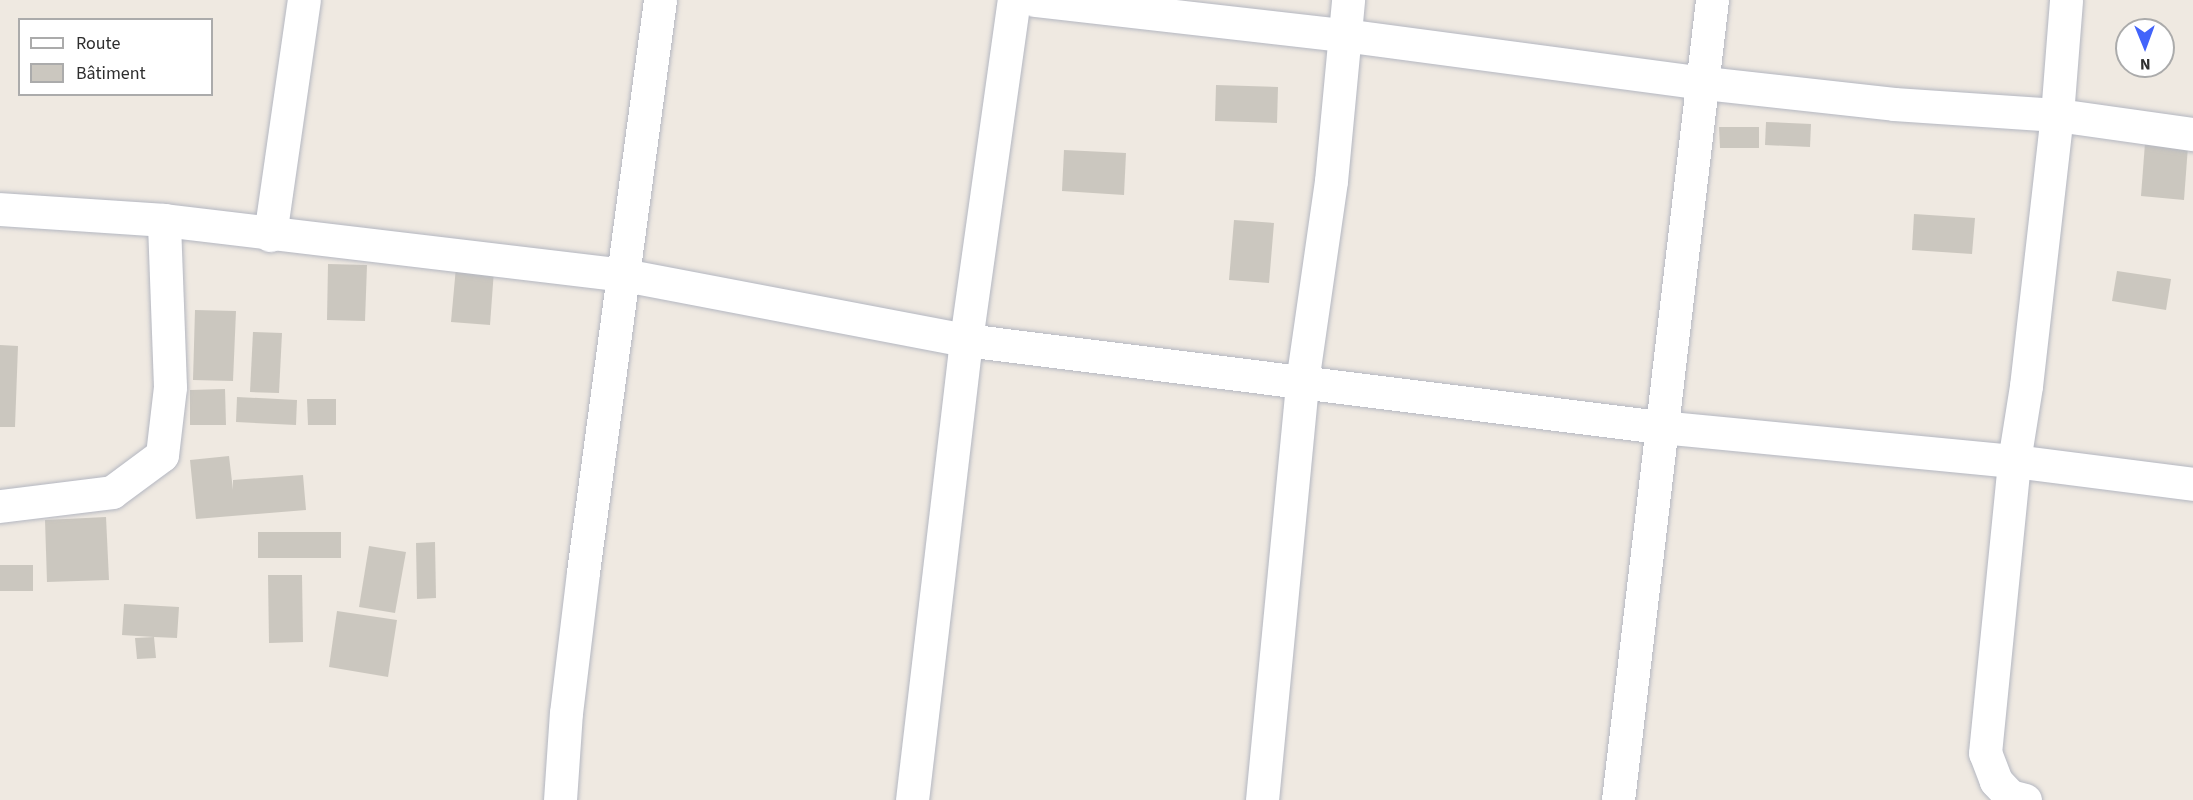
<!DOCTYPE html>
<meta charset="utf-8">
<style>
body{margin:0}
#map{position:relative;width:2193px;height:800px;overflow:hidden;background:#efe9e1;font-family:"Source Sans 3",sans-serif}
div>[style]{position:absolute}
.building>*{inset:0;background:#cbc7bf}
.roads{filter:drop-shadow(0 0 2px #b4b7c1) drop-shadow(0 0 2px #b4b7c1)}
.minor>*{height:33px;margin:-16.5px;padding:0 16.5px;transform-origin:16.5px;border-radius:16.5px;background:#fff}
span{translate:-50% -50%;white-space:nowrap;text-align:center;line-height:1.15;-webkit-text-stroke:6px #fff;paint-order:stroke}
.legend{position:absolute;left:18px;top:18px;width:195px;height:78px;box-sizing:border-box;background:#fff;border:2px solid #ababab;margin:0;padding:8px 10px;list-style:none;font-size:18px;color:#2e2e2e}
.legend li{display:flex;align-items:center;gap:12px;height:30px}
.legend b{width:30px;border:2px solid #ababab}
.north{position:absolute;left:2115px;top:18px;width:60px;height:60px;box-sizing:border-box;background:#fff;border:2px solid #ababab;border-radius:50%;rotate:179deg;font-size:16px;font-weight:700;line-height:24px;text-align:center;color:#2e2e2e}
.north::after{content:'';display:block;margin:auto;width:21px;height:27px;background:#4264fb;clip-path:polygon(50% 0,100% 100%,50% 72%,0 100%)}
</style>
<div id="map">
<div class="building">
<i style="clip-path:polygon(1216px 85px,1278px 87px,1277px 123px,1215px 121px)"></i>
<i style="clip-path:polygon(1766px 122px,1811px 124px,1810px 147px,1765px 145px)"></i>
<i style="clip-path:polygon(1719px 127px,1759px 127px,1759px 148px,1720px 148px)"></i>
<i style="clip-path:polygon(2145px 143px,2188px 146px,2184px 200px,2141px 196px)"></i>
<i style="clip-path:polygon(1064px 150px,1126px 153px,1124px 195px,1062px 191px)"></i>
<i style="clip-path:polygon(1914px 214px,1975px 218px,1972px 254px,1912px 250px)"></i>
<i style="clip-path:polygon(1234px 220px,1274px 223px,1269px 283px,1229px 280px)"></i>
<i style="clip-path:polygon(328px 264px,367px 265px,365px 321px,327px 320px)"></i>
<i style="clip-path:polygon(456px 267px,494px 270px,490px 325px,451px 322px)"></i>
<i style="clip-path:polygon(2117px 271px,2171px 279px,2166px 310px,2112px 301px)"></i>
<i style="clip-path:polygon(195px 310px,236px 311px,233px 381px,193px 380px)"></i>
<i style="clip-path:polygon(253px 332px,282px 333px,279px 393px,250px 392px)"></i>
<i style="clip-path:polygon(0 345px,18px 346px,15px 427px,0 427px)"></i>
<i style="clip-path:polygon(225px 389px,226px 425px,190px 425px,190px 390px)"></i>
<i style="clip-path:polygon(237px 397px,297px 400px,296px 425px,236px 422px)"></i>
<i style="clip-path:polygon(307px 399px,336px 399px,336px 425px,308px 425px)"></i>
<i style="clip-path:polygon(229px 456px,233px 490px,233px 480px,303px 475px,306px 510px,196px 519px,190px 460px)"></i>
<i style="clip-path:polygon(106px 517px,109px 580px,47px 582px,45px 520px)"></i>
<i style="clip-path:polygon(258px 532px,341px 532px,341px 558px,258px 558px)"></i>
<i style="clip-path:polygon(435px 542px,436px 598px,417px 599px,416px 543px)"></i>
<i style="clip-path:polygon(369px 546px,406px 552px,395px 613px,359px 607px)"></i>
<i style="clip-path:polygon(0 565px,33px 565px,33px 591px,0 591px)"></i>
<i style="clip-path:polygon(268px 575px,302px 575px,303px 642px,269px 643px)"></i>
<i style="clip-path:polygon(124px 604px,179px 607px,177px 638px,154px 637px,156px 658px,137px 659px,135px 638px,154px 637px,122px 635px)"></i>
<i style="clip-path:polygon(337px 611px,397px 620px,388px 677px,329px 667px)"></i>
</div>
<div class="roads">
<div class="minor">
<i style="left:1035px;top:0;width:311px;rotate:6.5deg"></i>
<i style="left:1344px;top:35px;width:364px;rotate:7.6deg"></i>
<i style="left:1705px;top:83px;width:190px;rotate:6.3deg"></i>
<i style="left:1894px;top:104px;width:163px;rotate:3.9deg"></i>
<i style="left:2057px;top:115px;width:137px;rotate:8deg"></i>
<i style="left:0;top:209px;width:164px;rotate:3.8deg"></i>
<i style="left:164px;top:220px;width:463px;rotate:6.8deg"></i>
<i style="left:624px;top:275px;width:348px;rotate:10.8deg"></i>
<i style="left:966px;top:340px;width:699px;rotate:7.15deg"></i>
<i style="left:1660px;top:427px;width:356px;rotate:5.5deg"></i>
<i style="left:2014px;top:461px;width:180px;rotate:7.3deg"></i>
<i style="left:270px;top:235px;width:237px;rotate:-81.8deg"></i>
<i style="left:0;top:506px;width:113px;rotate:-7.1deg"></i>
<i style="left:112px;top:492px;width:62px;rotate:-36.5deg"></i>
<i style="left:162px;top:455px;width:68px;rotate:-83.3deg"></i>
<i style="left:170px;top:387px;width:167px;rotate:-92.1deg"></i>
<i style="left:560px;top:800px;width:87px;rotate:-86.1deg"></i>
<i style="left:566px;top:713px;width:142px;rotate:-83.1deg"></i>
<i style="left:583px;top:572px;width:577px;rotate:-82.33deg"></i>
<i style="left:912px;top:800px;width:463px;rotate:-83.3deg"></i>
<i style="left:966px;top:340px;width:343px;rotate:-82deg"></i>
<i style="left:1262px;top:800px;width:420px;rotate:-84.5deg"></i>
<i style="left:1302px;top:382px;width:203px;rotate:-81.8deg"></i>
<i style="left:1331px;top:181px;width:182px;rotate:-84.6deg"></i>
<i style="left:1618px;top:800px;width:806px;rotate:-83.3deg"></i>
<i style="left:2025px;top:800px;width:16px;rotate:-165deg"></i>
<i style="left:2010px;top:796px;width:21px;rotate:-133deg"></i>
<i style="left:1996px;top:781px;width:30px;rotate:-111deg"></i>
<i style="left:1985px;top:753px;width:293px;rotate:-84.3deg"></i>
<i style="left:2014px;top:461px;width:76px;rotate:-80.9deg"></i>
<i style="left:2026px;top:386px;width:273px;rotate:-83.5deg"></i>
<i style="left:2057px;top:115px;width:115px;rotate:-85.5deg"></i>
</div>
</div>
<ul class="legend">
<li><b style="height:8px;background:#fff"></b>Route</li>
<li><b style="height:16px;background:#cbc7bf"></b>Bâtiment</li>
</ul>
<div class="north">N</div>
</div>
